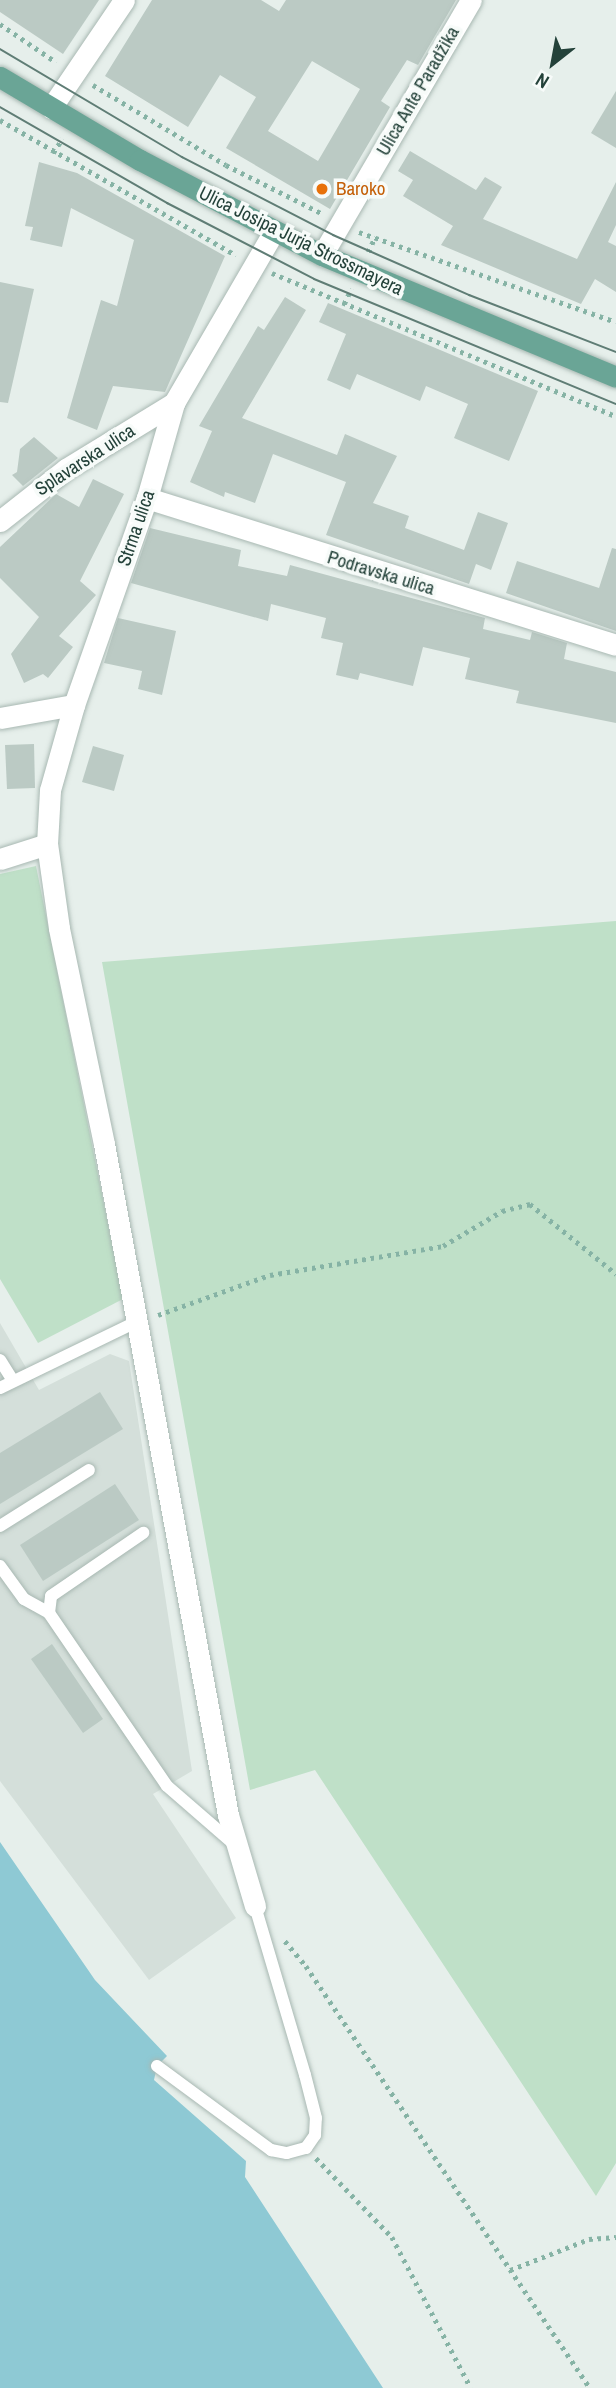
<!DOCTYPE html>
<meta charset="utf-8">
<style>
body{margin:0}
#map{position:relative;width:616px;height:2388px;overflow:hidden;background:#e6efeb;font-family:"Archivo Narrow",sans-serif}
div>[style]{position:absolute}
.built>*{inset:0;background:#d4dfda}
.green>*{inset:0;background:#bfe0c8}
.water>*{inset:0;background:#8ec9d4}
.building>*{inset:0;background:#bbcac4}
.path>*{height:4.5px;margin-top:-2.25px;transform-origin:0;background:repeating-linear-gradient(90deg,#86b3a5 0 3.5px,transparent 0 8.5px)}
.roads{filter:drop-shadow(0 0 2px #a8b8b2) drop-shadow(0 0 2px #a8b8b2)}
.lane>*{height:12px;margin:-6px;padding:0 6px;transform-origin:6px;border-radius:6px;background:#fff}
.street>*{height:21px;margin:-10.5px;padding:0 10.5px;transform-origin:10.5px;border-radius:10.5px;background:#fff}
.primary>*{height:21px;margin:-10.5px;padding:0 10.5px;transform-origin:10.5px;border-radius:10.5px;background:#6aa596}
.tram>*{height:2px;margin:-1px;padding:0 1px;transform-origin:1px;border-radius:1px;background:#5f7d75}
.dots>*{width:19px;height:19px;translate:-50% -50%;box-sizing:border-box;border:4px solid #f7fbf9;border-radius:50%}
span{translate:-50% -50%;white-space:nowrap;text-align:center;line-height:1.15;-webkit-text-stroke:7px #f7fbf9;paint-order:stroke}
.street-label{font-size:19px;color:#24423a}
.food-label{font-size:19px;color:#c56008}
.left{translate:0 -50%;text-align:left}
.north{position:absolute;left:518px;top:28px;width:70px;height:70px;-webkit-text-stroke:5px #f7fbf9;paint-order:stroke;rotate:211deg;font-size:19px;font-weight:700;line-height:28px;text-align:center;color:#24423a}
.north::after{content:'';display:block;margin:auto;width:24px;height:32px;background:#24423a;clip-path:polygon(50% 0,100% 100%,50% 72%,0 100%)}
</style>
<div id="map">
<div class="built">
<i style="clip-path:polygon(0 1323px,39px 1390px,110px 1354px,129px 1361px,192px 1771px,153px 1794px,236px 1918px,149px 1980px,0 1781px)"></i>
</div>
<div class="green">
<i style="clip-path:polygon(36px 866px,123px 1299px,38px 1343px,0 1279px,0 874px)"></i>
<i style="clip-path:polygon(616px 921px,616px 2163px,596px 2196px,315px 1770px,250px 1790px,102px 962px)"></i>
</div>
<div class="water">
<i style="clip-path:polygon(0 1842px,95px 1980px,167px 2056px,157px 2066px,154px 2080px,246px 2161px,245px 2177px,383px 2388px,0 2388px)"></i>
</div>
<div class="building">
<i style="clip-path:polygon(0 0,99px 0,63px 54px,0 12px)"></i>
<i style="clip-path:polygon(evenodd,152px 0,261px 0,279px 11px,286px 0,456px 0,418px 65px,407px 60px,381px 101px,390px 107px,330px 209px,226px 148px,256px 97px,220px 75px,188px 127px,105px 76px,152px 0,312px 61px,360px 89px,318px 161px,268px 131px,312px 61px)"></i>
<i style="clip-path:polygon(616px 91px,616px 148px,591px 133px)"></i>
<i style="clip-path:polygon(410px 151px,476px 190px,485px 177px,502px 187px,483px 219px,577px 259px,616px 182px,616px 225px,608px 242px,616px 246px,616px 292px,595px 279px,581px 304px,441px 245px,453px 226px,403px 196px,413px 180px,398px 171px)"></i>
<i style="clip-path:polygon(39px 162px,77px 173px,225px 256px,165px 392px,113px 386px,97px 430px,67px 418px,101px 300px,117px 306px,134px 240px,71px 208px,62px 247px,30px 240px,33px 227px,25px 226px)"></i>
<i style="clip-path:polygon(0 282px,34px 289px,8px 403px,0 402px)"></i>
<i style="clip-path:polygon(285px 297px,306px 310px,242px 418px,337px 455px,345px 434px,397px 456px,373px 503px,409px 516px,405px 528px,464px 550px,478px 512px,508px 523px,491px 570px,476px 564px,469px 584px,326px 535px,346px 482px,273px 454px,255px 503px,225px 492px,224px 497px,190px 482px,212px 431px,199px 426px,258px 326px,264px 330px)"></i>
<i style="clip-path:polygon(328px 303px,538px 391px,509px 461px,454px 438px,468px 404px,426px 386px,420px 401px,357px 374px,350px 390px,327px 380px,346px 334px,319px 322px)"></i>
<i style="clip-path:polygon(34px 437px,58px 458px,23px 486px,12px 475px,17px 472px,20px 449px)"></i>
<i style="clip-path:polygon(93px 479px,124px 494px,80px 581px,96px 595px,59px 636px,73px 647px,48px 678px,43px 674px,24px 683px,11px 654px,39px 617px,0 578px,0 547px,56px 494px,79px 507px)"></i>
<i style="clip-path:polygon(150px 528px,241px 550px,238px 566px,287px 576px,290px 565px,485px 618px,483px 629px,530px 640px,532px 632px,567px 643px,564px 659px,616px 672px,616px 723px,516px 703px,519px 691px,465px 679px,470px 658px,423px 647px,413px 686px,360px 673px,358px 680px,336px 675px,343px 643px,321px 638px,326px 618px,271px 604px,268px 621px,131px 583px)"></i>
<i style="clip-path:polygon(612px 548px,616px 549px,616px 631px,506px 593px,517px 561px,599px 588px)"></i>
<i style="clip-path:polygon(118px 618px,176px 631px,162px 695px,138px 689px,142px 671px,104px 663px)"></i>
<i style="clip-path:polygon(34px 744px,35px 788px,7px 789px,5px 745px)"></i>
<i style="clip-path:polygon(93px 746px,124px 755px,114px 791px,82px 782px)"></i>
<i style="clip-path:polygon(100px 1392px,123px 1429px,0 1504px,0 1453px)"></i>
<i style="clip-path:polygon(115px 1484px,139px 1520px,43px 1581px,20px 1545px)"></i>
<i style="clip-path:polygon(52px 1644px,103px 1719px,83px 1733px,31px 1659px)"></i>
</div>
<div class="path">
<i style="left:0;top:24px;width:68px;rotate:34.2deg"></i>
<i style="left:93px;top:85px;width:155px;rotate:31deg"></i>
<i style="left:226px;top:165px;width:109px;rotate:26.8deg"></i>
<i style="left:0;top:120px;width:272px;rotate:29.8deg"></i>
<i style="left:53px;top:153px;width:17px;rotate:-57deg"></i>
<i style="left:359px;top:232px;width:272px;rotate:19.3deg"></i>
<i style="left:368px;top:252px;width:17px;rotate:-65deg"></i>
<i style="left:272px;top:273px;width:373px;rotate:22.6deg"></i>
<i style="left:344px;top:304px;width:17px;rotate:-65deg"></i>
<i style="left:158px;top:1315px;width:119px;rotate:-19.7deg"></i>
<i style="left:270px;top:1275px;width:175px;rotate:-9.5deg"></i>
<i style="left:443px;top:1246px;width:69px;rotate:-30.7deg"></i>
<i style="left:502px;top:1211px;width:29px;rotate:-14deg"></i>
<i style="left:530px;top:1204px;width:111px;rotate:39.1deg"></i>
<i style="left:285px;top:1941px;width:33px;rotate:50deg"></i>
<i style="left:306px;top:1966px;width:509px;rotate:56.06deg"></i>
<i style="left:316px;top:2158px;width:110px;rotate:46.1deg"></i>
<i style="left:392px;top:2237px;width:170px;rotate:62.4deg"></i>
<i style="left:510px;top:2270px;width:85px;rotate:-21.4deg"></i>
<i style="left:589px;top:2239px;width:27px;rotate:-4deg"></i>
</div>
<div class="roads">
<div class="lane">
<i style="left:0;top:1360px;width:22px;rotate:58deg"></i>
<i style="left:0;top:1388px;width:151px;rotate:-25.9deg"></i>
<i style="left:0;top:1526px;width:105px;rotate:-32.2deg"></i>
<i style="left:0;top:1566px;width:41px;rotate:54deg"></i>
<i style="left:24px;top:1599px;width:29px;rotate:29deg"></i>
<i style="left:49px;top:1613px;width:209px;rotate:55.7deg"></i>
<i style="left:167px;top:1786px;width:90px;rotate:40.9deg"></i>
<i style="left:49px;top:1613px;width:17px;rotate:-83deg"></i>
<i style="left:51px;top:1596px;width:112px;rotate:-34.4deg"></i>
<i style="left:157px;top:2066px;width:142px;rotate:36.4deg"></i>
<i style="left:271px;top:2150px;width:16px;rotate:11deg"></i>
<i style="left:287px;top:2153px;width:20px;rotate:-15deg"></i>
<i style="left:306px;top:2148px;width:16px;rotate:-55deg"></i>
<i style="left:315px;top:2135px;width:17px;rotate:-87deg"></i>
<i style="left:316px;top:2118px;width:44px;rotate:-104.3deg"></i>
<i style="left:305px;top:2075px;width:176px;rotate:-106.5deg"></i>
</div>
<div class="street">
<i style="left:51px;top:108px;width:130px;rotate:-55.9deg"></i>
<i style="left:322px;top:255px;width:295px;rotate:-59.7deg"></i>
<i style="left:147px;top:498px;width:491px;rotate:17.4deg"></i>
<i style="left:0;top:521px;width:84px;rotate:-38.2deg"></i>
<i style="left:66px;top:469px;width:127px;rotate:-31.4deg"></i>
<i style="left:0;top:718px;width:75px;rotate:-10deg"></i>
<i style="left:0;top:859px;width:49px;rotate:-17.7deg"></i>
<i style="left:255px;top:1906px;width:95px;rotate:-106.5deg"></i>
<i style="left:228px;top:1815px;width:682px;rotate:-100.47deg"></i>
<i style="left:104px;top:1144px;width:221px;rotate:-101.8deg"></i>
<i style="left:59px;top:928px;width:85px;rotate:-98.1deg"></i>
<i style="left:47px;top:844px;width:54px;rotate:-86.8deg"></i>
<i style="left:50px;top:790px;width:88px;rotate:-74.2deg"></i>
<i style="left:74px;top:705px;width:219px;rotate:-70.6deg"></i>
<i style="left:147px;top:498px;width:99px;rotate:-74.1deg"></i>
<i style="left:174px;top:403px;width:199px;rotate:-59.8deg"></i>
</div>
<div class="primary">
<i style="left:0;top:77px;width:163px;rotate:30.7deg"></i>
<i style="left:140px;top:160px;width:205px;rotate:27.6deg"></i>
<i style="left:322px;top:255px;width:318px;rotate:22.5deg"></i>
</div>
</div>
<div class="tram">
<i style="left:0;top:49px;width:212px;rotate:30.7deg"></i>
<i style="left:182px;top:157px;width:170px;rotate:27.3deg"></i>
<i style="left:333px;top:235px;width:149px;rotate:23.8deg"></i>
<i style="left:469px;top:295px;width:158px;rotate:21.2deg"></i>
<i style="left:0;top:107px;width:193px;rotate:29.9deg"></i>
<i style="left:167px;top:203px;width:165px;rotate:27.3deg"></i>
<i style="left:314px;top:279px;width:327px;rotate:22.5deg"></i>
</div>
<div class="dots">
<i style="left:322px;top:189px;background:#e8710a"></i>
</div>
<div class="street-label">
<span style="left:418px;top:91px;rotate:-60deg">Ulica Ante Paradžika</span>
<span style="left:301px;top:241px;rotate:26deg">Ulica Josipa Jurja Strossmayera</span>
<span style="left:85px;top:460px;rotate:-33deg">Splavarska ulica</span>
<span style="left:136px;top:528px;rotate:-71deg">Strma ulica</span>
<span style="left:381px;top:573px;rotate:17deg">Podravska ulica</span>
</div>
<div class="food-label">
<span class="left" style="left:336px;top:189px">Baroko</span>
</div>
<div class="north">N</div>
</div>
